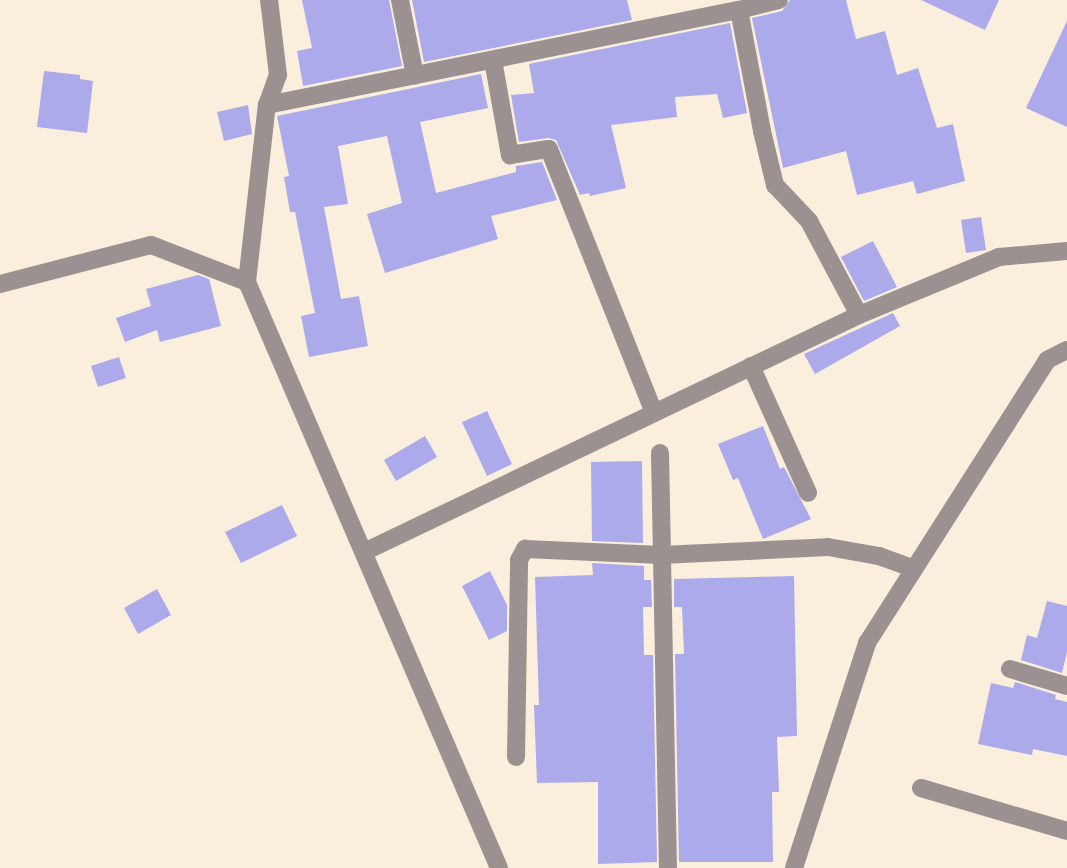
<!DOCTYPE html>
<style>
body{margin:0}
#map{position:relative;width:1067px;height:868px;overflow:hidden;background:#faefdd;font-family:"Fira Sans Condensed",sans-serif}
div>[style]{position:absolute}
.building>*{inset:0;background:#acaaeb}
.minor>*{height:18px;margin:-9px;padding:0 9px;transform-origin:9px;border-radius:9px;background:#9b9191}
span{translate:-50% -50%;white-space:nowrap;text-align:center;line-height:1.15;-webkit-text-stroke:6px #fff;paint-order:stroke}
</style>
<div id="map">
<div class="building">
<i style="clip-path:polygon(302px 0,389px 0,402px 66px,303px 86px,297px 51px,312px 48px)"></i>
<i style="clip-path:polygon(412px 0,627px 0,632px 20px,424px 62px)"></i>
<i style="clip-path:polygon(790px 0,846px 0,856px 39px,885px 31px,897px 75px,918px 68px,937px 128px,953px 124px,965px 181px,917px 194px,913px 181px,857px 195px,846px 151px,783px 168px,752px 18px,782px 11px)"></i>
<i style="clip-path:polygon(921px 0,999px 0,985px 30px)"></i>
<i style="clip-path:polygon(1067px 21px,1067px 127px,1026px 108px)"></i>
<i style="clip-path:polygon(730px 23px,747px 113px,723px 118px,717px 94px,675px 97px,677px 117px,611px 125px,626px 188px,590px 196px,589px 193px,580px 195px,556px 140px,548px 138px,519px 142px,511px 95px,534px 93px,529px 64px)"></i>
<i style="clip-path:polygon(44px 71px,80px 75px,80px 79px,93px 81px,87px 133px,37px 127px)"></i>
<i style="clip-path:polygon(481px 74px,488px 108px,420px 122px,436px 193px,516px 172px,516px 166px,542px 162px,557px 200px,491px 216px,498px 239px,385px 273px,367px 214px,402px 203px,387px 136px,338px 146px,348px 204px,324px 207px,341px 299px,359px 296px,368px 346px,309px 357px,301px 316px,315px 313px,295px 212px,290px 212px,284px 177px,289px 176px,277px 116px)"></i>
<i style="clip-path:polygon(248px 105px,252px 134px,224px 141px,217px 112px)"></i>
<i style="clip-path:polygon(981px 217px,986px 250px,966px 253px,961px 220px)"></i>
<i style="clip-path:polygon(873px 241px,897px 287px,864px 301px,841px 257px)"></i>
<i style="clip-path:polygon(198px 275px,209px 279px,221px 326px,160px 342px,157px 330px,125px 342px,116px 318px,151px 306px,146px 289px)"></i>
<i style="clip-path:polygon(893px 313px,900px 326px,815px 374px,804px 354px)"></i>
<i style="clip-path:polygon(119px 357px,126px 378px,98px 387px,91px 366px)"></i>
<i style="clip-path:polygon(487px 411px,512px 464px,487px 476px,462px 422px)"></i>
<i style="clip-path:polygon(763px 426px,780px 469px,784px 467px,811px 519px,763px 539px,738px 478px,733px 480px,718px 444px)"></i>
<i style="clip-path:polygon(425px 436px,437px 457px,396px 481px,384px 460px)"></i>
<i style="clip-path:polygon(642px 461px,643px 543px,592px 541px,591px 462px)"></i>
<i style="clip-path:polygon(282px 505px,297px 536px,241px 563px,225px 532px)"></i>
<i style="clip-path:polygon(592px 563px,644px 566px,644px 580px,651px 580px,652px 607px,643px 607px,644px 655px,653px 655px,657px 862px,598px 864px,598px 782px,537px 783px,534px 705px,539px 705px,535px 577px,593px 575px)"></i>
<i style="clip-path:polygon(490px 571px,507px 605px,507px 631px,489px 640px,462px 586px)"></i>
<i style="clip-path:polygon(794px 576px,797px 736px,777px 737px,779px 792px,772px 792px,773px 862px,679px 862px,675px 654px,684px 654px,682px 607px,674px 607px,674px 579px)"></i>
<i style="clip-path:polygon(157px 589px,171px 615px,138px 634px,124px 608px)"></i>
<i style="clip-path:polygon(1047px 601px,1067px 606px,1067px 652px,1062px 673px,1021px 660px,1027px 635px,1037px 638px)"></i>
<i style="clip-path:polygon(1015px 682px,1056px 695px,1055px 699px,1067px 702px,1067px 756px,1033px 749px,1032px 755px,978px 744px,991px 683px,1013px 688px)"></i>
</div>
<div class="minor">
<i style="left:400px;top:0;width:77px;rotate:78.8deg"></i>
<i style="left:739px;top:10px;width:41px;rotate:-14deg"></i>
<i style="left:493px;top:60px;width:97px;rotate:79.9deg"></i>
<i style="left:510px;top:155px;width:39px;rotate:-9deg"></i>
<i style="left:549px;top:149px;width:284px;rotate:68.3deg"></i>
<i style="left:267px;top:105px;width:481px;rotate:-11.4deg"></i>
<i style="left:739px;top:10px;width:123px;rotate:79.2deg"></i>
<i style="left:762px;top:131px;width:56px;rotate:76.5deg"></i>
<i style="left:775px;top:185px;width:50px;rotate:46.6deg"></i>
<i style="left:809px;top:221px;width:106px;rotate:62deg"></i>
<i style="left:247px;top:282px;width:178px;rotate:-83.6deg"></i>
<i style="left:267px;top:105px;width:32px;rotate:-70deg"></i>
<i style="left:278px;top:75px;width:76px;rotate:-96.8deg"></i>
<i style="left:0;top:284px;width:156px;rotate:-14.5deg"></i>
<i style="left:151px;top:245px;width:103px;rotate:21.1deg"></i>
<i style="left:247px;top:282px;width:638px;rotate:66.73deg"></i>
<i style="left:751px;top:366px;width:139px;rotate:65.8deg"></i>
<i style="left:660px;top:453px;width:415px;rotate:88.9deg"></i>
<i style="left:364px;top:552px;width:549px;rotate:-25.58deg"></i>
<i style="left:859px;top:315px;width:152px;rotate:-22.5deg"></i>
<i style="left:999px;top:257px;width:68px;rotate:-5deg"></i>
<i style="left:1010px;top:669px;width:59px;rotate:16.6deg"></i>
<i style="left:516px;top:757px;width:197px;rotate:-89.1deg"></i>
<i style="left:519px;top:560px;width:13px;rotate:-61deg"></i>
<i style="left:525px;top:549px;width:136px;rotate:2.5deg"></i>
<i style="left:661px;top:555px;width:167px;rotate:-2.7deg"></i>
<i style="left:828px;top:547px;width:52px;rotate:10deg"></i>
<i style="left:879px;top:556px;width:37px;rotate:20deg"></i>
<i style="left:921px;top:788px;width:152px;rotate:16.4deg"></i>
<i style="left:794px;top:868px;width:237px;rotate:-72deg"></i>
<i style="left:867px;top:643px;width:335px;rotate:-57.5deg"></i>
<i style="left:1047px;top:360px;width:22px;rotate:-27deg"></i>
</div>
</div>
